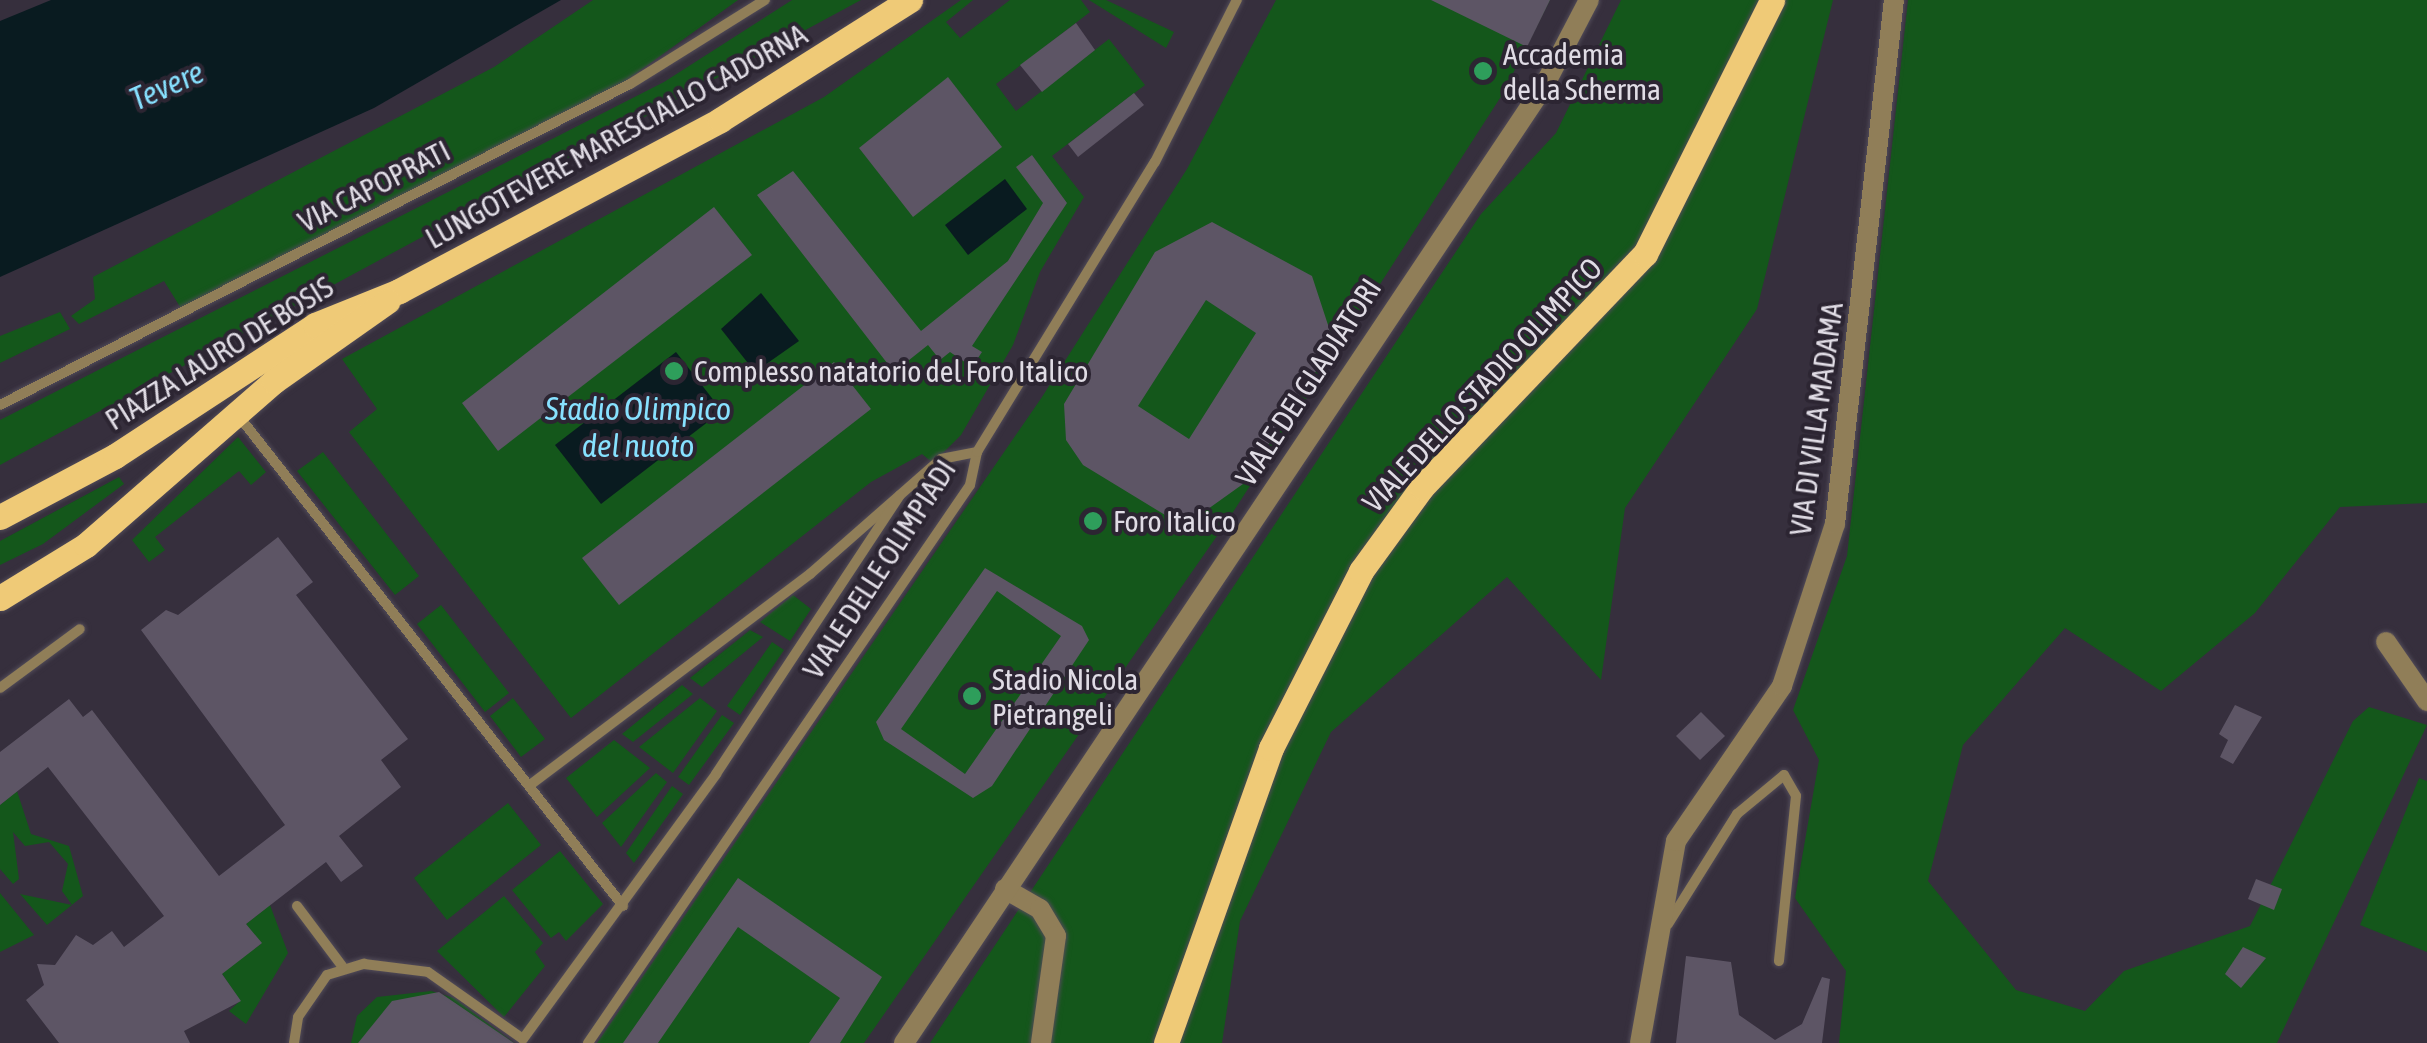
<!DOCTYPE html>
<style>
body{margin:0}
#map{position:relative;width:2427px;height:1043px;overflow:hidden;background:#362f3d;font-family:"Asap Condensed",sans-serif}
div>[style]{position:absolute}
.green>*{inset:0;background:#14571b}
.water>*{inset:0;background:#091b20}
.building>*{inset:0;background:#5d5565}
.roads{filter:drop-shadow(0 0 2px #514b58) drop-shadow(0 0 2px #514b58)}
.service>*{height:10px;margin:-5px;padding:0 5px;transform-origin:5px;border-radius:5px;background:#907e58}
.minor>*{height:20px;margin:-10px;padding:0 10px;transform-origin:10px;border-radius:10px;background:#907e58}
.primary>*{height:25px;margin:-12.5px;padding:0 12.5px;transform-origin:12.5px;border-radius:12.5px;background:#efca77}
.dots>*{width:28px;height:28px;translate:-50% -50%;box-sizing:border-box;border:5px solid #2c2532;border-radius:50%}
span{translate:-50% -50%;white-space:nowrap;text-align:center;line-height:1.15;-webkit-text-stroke:8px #2c2532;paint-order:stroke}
.poi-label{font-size:30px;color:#e0dce5}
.left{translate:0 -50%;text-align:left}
.street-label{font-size:30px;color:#e0dce5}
.water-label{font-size:32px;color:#87e1ff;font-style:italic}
</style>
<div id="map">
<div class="green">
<i style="clip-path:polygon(593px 0,738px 0,620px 85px,182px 310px,164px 281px,79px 324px,71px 316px,95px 299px,93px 277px,494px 67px)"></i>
<i style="clip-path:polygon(792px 0,861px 0,0 465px,0 420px,664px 82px)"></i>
<i style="clip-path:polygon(961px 0,973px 0,946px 22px,960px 38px,1010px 0,1081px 0,1090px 12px,996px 84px,1016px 111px,1109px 39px,1145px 85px,1052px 156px,1084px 197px,1040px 272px,1013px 345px,961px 435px,933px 463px,922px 454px,871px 482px,571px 718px,349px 432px,377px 409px,342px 359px,824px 97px)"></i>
<i style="clip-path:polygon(1089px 0,1106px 0,1174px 32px,1166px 48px)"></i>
<i style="clip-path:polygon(1276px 0,1550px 0,1502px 95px,1226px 523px,864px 1043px,597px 1043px,1042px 397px,1187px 169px)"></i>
<i style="clip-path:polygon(1621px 0,1833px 0,1757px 309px,1625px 508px,1601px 680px,1507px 577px,1331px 732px,1240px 921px,1222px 1043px,930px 1043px,1481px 214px,1556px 133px)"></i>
<i style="clip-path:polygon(1908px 0,2427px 0,2427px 503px,2340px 507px,2255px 613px,2161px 691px,2065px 628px,1963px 745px,1928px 881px,2016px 990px,2085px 1011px,2124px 971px,2250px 926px,2353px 721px,2369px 707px,2427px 725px,2277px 1043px,1839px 1043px,1846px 971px,1795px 898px,1819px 760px,1793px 710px,1847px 556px)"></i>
<i style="clip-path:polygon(60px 312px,70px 329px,0 363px,0 336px)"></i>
<i style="clip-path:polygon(238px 437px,266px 472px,251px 485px,239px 471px,155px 537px,165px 550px,149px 562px,132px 540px)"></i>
<i style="clip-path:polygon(323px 452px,419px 576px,395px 595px,297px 471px)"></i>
<i style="clip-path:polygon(119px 477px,124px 484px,43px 544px,0 565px,0 541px)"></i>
<i style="clip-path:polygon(793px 595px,811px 609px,790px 641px,760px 622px)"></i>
<i style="clip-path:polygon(441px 605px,509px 693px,485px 712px,417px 624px)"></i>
<i style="clip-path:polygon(750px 630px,763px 637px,702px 687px,690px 678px)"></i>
<i style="clip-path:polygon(772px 642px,784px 650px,740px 715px,727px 706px)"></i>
<i style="clip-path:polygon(682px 685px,693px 694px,633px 742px,622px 734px)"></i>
<i style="clip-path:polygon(513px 698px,545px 739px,521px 757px,490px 716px)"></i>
<i style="clip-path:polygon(700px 698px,717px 711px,673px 773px,639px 747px)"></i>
<i style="clip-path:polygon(722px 715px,734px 723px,689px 785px,678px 777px)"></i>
<i style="clip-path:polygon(614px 740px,650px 768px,597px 817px,566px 778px)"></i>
<i style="clip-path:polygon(656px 773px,667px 782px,621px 847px,602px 823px)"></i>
<i style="clip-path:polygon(2419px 778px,2427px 781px,2427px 952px,2360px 925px)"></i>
<i style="clip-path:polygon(672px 786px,683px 794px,634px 863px,626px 853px)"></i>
<i style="clip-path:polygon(17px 791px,31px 834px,69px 846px,83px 896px,47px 925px,20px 894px,72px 905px,62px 891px,68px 864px,49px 842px,25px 846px,13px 832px,19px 879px,13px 884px,0 869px,0 805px)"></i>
<i style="clip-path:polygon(508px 803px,541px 845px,447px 920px,414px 878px)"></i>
<i style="clip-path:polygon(560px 851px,603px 904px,566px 941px,559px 932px,551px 938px,512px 890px)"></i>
<i style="clip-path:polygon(0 893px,34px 935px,0 952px)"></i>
<i style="clip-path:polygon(504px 896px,543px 943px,535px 952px,545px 966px,504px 1017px,437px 951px)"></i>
<i style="clip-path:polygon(270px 905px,288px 953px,246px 1024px,229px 1011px,240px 1001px,221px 972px,261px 944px,246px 924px)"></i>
<i style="clip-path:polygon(431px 991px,454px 998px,514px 1043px,351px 1043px,357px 1016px,377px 997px)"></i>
</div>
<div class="water">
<i style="clip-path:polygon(51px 0,561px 0,374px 108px,0 277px,0 21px)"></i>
<i style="clip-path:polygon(1005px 179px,1027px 209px,968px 255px,945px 225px)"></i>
<i style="clip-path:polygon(761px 293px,799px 341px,755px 372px,721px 329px)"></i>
<i style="clip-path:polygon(676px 352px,722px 411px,601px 504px,555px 445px)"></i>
</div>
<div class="building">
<i style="clip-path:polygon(1431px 0,1550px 0,1527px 47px)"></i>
<i style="clip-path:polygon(1076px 23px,1095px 50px,1042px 92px,1020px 65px)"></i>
<i style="clip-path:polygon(948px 77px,1002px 147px,913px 217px,859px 148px)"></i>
<i style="clip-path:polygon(1134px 93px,1144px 105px,1078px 157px,1068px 144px)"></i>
<i style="clip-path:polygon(1032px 155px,1067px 203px,972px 346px,982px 352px,972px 367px,950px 352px,940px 360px,928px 345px,894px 372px,757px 195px,793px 171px,921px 331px,1008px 261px,1043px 203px,1016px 167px)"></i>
<i style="clip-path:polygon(714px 207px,752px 255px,498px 451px,462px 403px)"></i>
<i style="clip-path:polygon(evenodd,1212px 222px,1312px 276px,1330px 331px,1320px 365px,1243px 484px,1201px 514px,1170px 518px,1083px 465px,1066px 440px,1064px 404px,1155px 252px,1212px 222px,1206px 300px,1256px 333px,1189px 439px,1138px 406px,1206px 300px)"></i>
<i style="clip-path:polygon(834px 362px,871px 409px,619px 605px,582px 558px)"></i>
<i style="clip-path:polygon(278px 537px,313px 582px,296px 595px,408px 739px,381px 760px,401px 787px,339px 836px,363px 866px,341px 882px,326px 862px,246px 924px,262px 943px,222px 974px,241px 1001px,184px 1031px,190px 1043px,59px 1043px,26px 1000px,44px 985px,37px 964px,55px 965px,76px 935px,93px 945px,112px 931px,124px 947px,164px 916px,48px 767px,0 805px,0 752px,69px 699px,83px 717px,92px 710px,219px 876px,285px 825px,141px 630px,166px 610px,178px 615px)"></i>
<i style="clip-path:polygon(evenodd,985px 568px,1082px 626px,1089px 640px,992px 786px,973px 798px,884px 740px,876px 722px,985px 568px,997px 591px,1061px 636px,965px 774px,901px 729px,997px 591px)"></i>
<i style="clip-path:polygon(2235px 705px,2262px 717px,2233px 764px,2220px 757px,2228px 740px,2219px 734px)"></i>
<i style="clip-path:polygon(1701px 712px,1725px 736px,1700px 760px,1676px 736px)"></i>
<i style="clip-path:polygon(738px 878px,882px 977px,840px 1043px,809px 1043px,840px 998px,738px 927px,658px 1043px,623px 1043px)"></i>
<i style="clip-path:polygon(2256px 879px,2282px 889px,2274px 910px,2248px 899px)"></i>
<i style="clip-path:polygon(2243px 947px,2266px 958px,2241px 988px,2225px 974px)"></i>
<i style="clip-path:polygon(1686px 956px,1731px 962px,1739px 1015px,1775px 1040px,1802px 1024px,1822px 977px,1830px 979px,1822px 1043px,1676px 1043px)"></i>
<i style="clip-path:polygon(439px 992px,514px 1043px,358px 1043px,392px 1001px)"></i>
</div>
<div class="roads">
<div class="service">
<i style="left:0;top:405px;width:707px;rotate:-27deg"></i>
<i style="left:630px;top:84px;width:159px;rotate:-31.9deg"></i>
<i style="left:238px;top:415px;width:624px;rotate:51.9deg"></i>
<i style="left:0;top:688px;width:99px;rotate:-36.4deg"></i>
<i style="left:530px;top:785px;width:351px;rotate:-37deg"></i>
<i style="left:810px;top:574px;width:174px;rotate:-41.3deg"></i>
<i style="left:941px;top:459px;width:37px;rotate:-11deg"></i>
<i style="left:297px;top:906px;width:75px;rotate:53.1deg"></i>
<i style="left:1668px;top:924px;width:130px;rotate:-57.9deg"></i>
<i style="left:1737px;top:814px;width:61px;rotate:-39.7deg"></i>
<i style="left:1784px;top:775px;width:24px;rotate:60deg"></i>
<i style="left:1796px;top:796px;width:166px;rotate:95.9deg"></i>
<i style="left:294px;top:1043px;width:26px;rotate:-81deg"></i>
<i style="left:298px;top:1017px;width:51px;rotate:-55.4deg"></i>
<i style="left:327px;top:975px;width:39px;rotate:-17deg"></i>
<i style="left:364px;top:964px;width:64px;rotate:7.1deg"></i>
<i style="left:428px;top:972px;width:116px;rotate:35.2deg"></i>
<i style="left:523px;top:1039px;width:328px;rotate:-53.9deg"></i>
<i style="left:716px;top:774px;width:334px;rotate:-56.6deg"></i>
<i style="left:588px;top:1043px;width:676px;rotate:-55.6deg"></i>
<i style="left:970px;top:485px;width:34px;rotate:-78deg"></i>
<i style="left:977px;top:452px;width:340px;rotate:-58.5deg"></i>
<i style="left:1155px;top:162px;width:182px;rotate:-63.2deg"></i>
</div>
<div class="minor">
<i style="left:2386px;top:642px;width:72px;rotate:55.2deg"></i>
<i style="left:1005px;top:889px;width:40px;rotate:29.7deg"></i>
<i style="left:1040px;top:909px;width:31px;rotate:59deg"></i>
<i style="left:1056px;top:936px;width:108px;rotate:98deg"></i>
<i style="left:904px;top:1043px;width:1151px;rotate:-56.23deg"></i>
<i style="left:1544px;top:86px;width:97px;rotate:-62.4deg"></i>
<i style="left:1640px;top:1043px;width:205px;rotate:-79.9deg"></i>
<i style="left:1676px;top:841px;width:188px;rotate:-55.6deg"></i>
<i style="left:1782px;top:686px;width:170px;rotate:-71.9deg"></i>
<i style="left:1835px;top:524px;width:527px;rotate:-83.58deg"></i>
</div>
<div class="primary">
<i style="left:0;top:517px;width:130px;rotate:-27.9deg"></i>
<i style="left:115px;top:456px;width:239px;rotate:-33.2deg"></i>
<i style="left:315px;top:325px;width:91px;rotate:-22deg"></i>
<i style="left:399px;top:291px;width:364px;rotate:-28deg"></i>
<i style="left:720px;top:120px;width:225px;rotate:-32.3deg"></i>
<i style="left:0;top:598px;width:101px;rotate:-31.6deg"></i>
<i style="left:86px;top:545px;width:249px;rotate:-41.1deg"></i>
<i style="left:274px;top:381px;width:139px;rotate:-35.1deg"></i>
<i style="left:1166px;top:1043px;width:313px;rotate:-70.4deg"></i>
<i style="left:1271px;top:748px;width:199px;rotate:-63deg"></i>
<i style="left:1361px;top:571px;width:104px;rotate:-54deg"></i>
<i style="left:1422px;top:487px;width:323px;rotate:-46.3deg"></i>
<i style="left:1645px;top:254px;width:284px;rotate:-63.4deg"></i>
</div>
</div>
<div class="dots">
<i style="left:1483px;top:71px;background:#2e9e5b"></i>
<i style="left:674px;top:371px;background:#2e9e5b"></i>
<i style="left:1093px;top:521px;background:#2e9e5b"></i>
<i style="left:972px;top:696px;background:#2e9e5b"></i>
</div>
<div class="poi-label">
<span class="left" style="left:1503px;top:71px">Accademia<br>della Scherma</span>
<span class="left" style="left:694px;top:371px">Complesso natatorio del Foro Italico</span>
<span class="left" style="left:1113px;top:521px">Foro Italico</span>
<span class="left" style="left:992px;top:696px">Stadio Nicola<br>Pietrangeli</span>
</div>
<div class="street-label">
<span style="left:616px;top:136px;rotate:-29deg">LUNGOTEVERE MARESCIALLO CADORNA</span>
<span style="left:374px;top:186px;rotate:-27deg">VIA CAPOPRATI</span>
<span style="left:219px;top:353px;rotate:-32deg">PIAZZA LAURO DE BOSIS</span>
<span style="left:1308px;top:382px;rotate:-57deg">VIALE DEI GLADIATORI</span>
<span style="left:1482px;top:385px;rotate:-47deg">VIALE DELLO STADIO OLIMPICO</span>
<span style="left:1816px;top:419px;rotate:-82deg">VIA DI VILLA MADAMA</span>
<span style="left:879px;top:569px;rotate:-57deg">VIALE DELLE OLIMPIADI</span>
</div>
<div class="water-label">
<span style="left:167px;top:86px;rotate:-24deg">Tevere</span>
<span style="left:638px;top:428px">Stadio Olimpico<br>del nuoto</span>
</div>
</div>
